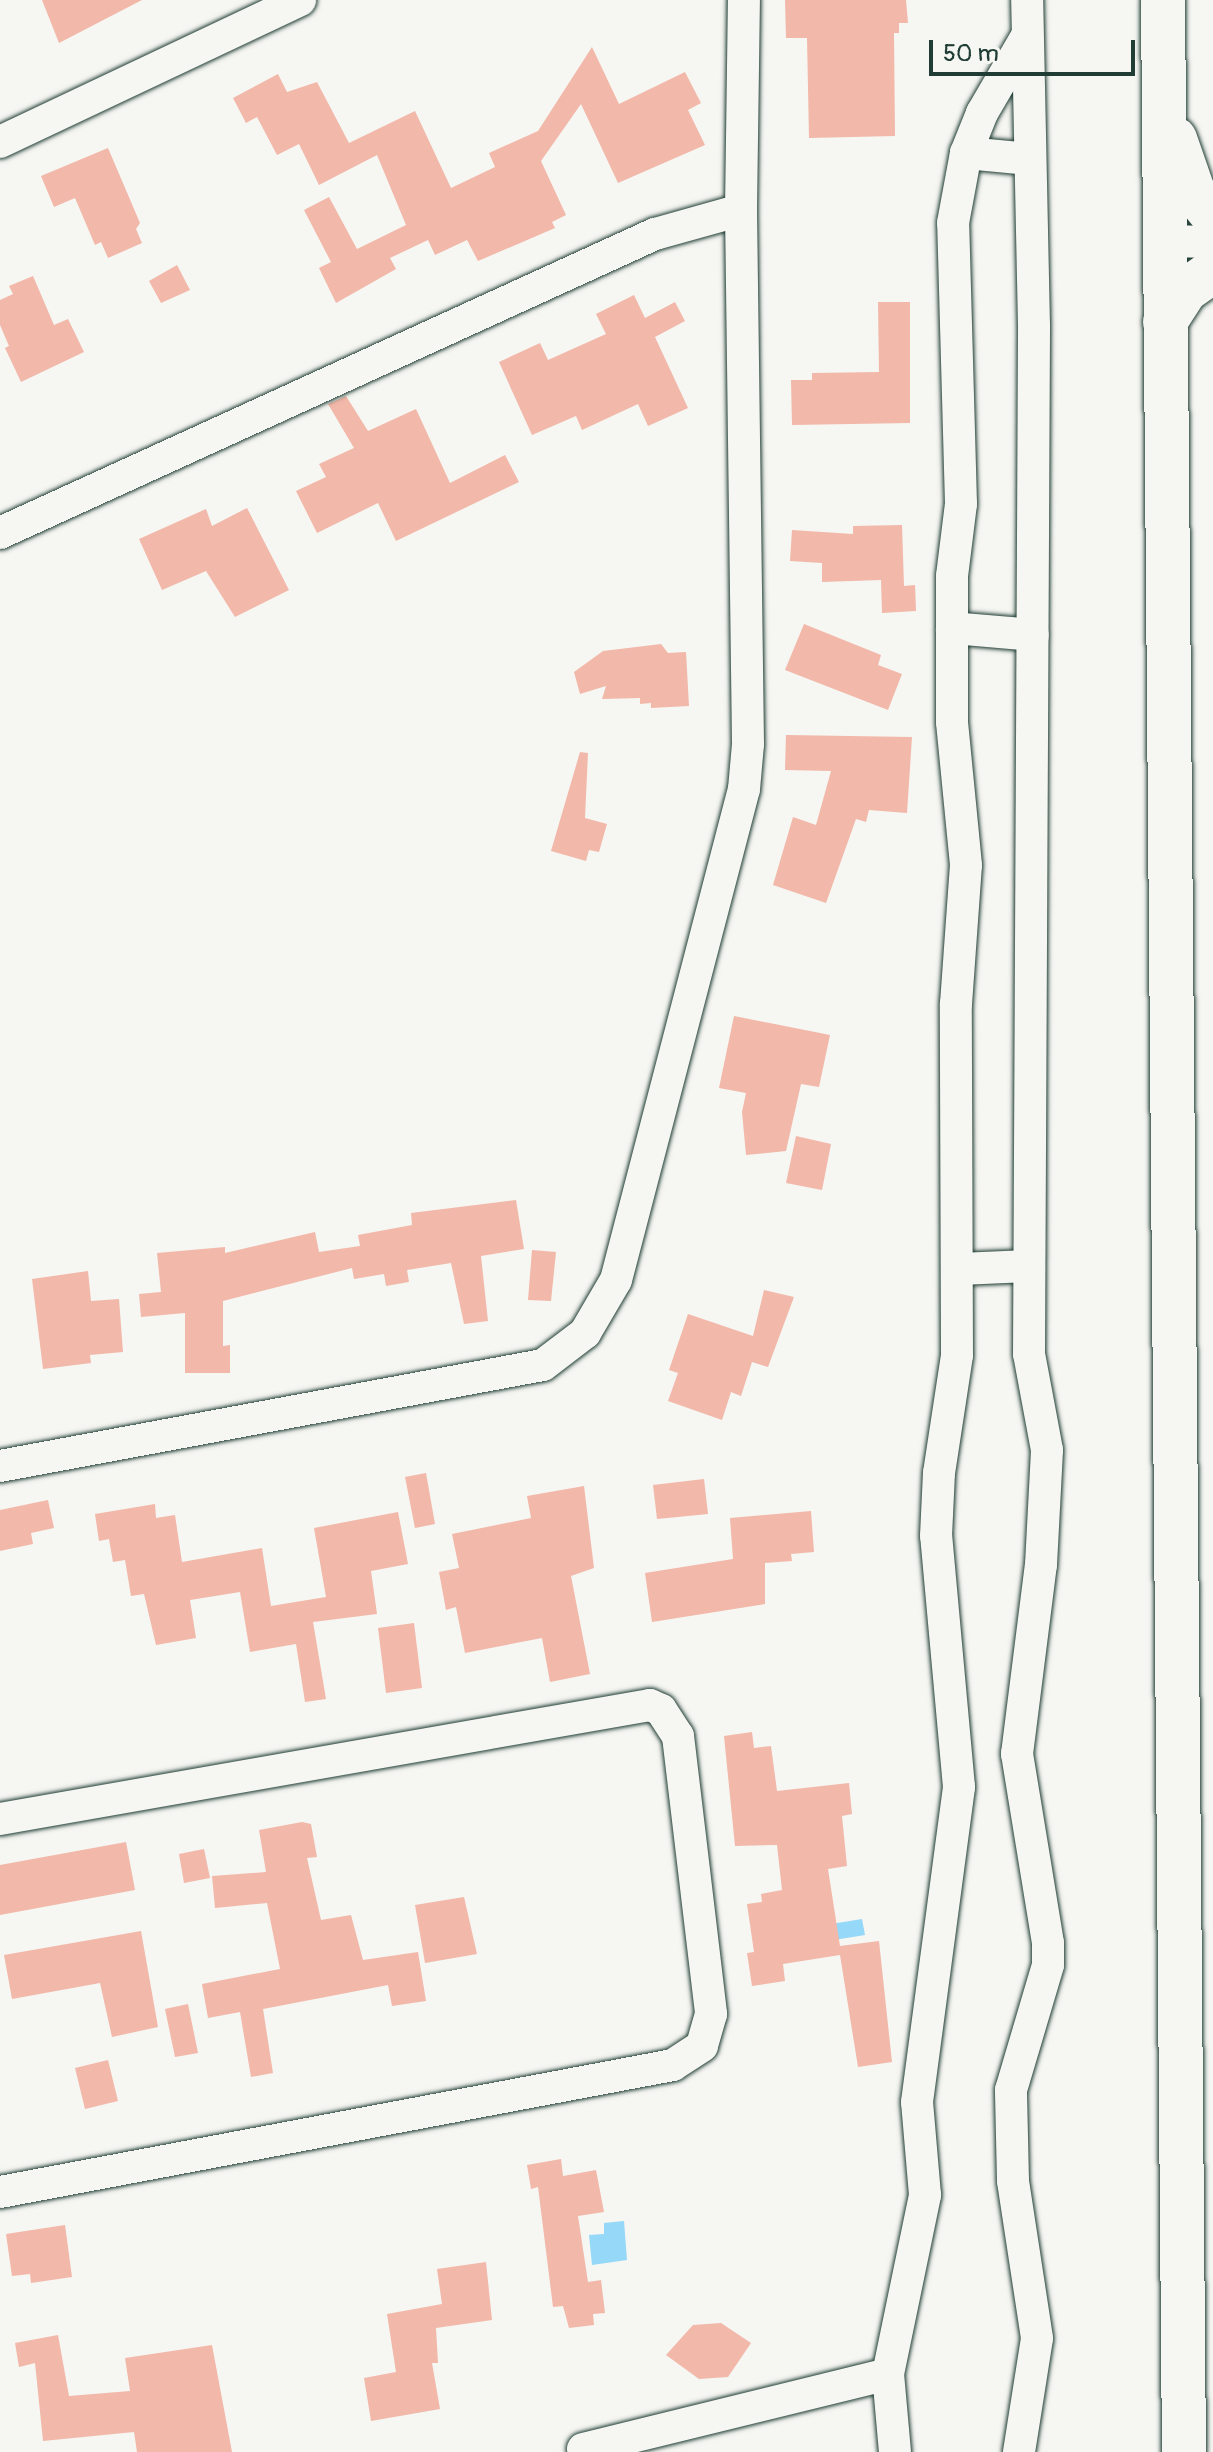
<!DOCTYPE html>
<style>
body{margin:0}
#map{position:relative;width:1213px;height:2452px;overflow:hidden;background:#f6f6f2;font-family:Pangolin,sans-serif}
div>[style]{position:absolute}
.water>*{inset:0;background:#95d8f7}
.building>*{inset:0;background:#f2b8a9}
.roads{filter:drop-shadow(0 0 2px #1f3d34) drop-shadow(0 0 2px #1f3d34)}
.street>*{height:32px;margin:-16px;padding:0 16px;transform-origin:16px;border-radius:16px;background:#f6f6f2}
.secondary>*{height:44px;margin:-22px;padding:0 22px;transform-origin:22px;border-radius:22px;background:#f6f6f2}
span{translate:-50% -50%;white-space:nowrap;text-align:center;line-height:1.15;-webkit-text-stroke:8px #f6f6f2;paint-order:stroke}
.scale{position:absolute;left:929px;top:40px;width:206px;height:36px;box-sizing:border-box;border:4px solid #1f3d34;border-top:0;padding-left:10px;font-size:24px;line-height:28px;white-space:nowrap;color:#1f3d34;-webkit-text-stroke:6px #f6f6f2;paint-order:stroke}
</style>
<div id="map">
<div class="water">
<i style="clip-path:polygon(862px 1919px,865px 1935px,828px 1941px,825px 1925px)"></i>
<i style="clip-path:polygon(624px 2221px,627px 2260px,592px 2265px,589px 2235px,604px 2234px,604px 2223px)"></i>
</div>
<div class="building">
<i style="clip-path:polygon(42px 0,142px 0,59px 43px)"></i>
<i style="clip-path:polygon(785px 0,906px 0,908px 23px,899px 23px,899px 33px,894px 33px,895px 136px,809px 138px,807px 38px,786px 38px)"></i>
<i style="clip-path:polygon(592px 47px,619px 104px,685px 72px,701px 103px,688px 110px,705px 145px,618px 183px,581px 104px,541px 161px,566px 215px,552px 222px,555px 228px,478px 261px,467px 240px,435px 255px,428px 240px,390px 258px,396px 269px,336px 303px,319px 268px,331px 262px,304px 210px,329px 197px,357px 249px,406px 225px,377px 155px,319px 185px,299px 144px,277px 155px,257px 117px,246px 123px,233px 98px,278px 74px,287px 92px,317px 82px,349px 143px,415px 111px,451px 188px,495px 167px,489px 153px,538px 131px)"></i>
<i style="clip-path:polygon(108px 148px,140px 223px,136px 229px,142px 243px,108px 258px,101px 242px,95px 245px,75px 198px,54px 207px,41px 176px)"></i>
<i style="clip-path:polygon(177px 265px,190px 290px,161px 303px,149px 281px)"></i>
<i style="clip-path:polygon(33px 276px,54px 325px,68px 319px,84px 352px,21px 382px,5px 348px,9px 346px,0 325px,0 300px,13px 294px,9px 286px)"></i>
<i style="clip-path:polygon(634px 295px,645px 318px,675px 302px,685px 321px,655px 337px,688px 408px,648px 426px,638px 404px,582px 430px,576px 416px,532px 435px,499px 362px,540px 343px,548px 360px,606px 334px,596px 314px)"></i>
<i style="clip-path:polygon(878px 302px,910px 302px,910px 423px,792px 425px,791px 380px,812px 380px,812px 373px,879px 372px)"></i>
<i style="clip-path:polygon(346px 396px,368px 431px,416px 409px,450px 483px,505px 455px,519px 482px,396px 541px,378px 503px,317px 533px,296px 491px,326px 477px,319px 464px,354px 448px,328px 404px)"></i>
<i style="clip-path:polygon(247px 508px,289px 590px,235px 617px,206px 571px,162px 590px,139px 539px,206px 509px,212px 526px)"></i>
<i style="clip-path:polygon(902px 525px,904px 586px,915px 585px,916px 611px,882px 613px,881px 580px,822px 582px,822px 563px,790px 561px,792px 530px,853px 534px,853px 526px)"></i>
<i style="clip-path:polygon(804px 624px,881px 655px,878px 665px,902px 674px,888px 710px,785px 670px)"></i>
<i style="clip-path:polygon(661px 644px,668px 653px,686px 652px,689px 706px,651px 708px,651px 703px,640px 704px,640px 698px,602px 699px,606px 686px,580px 694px,574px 672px,603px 651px)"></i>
<i style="clip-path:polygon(786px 735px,912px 737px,907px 813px,869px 810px,866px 822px,856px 819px,826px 903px,773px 885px,793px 817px,816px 825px,831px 771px,785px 770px)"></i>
<i style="clip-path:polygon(580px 752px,588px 753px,585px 818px,607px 824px,599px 852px,589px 850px,586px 861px,551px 851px)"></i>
<i style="clip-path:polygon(734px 1016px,830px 1035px,819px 1087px,801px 1084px,786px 1151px,746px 1155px,742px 1112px,746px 1093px,719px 1088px)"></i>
<i style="clip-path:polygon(796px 1136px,831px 1144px,822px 1190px,786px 1183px)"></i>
<i style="clip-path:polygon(516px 1200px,524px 1249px,481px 1256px,488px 1321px,464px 1324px,451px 1263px,407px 1270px,409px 1282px,386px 1286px,384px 1274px,354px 1279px,352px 1268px,223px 1301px,223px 1346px,230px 1345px,230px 1373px,185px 1373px,185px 1313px,141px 1317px,139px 1294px,161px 1292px,157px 1253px,225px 1247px,225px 1253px,315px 1232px,319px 1252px,360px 1246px,358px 1235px,412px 1225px,411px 1213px)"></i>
<i style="clip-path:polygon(532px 1250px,556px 1252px,551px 1301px,528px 1300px)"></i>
<i style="clip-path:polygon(88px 1271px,91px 1301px,119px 1299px,123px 1352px,90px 1355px,91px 1363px,43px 1369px,32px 1279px)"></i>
<i style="clip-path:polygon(764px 1290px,794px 1297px,768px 1367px,752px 1362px,741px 1396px,731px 1392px,722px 1420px,668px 1401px,678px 1373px,669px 1370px,688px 1314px,753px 1336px)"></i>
<i style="clip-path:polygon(426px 1473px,435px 1524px,415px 1528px,405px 1477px)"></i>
<i style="clip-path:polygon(704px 1479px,708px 1514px,657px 1519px,653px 1485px)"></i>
<i style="clip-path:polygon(584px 1486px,594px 1568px,571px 1576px,590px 1674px,550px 1682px,542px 1638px,465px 1653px,456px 1607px,446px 1610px,439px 1572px,459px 1568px,452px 1534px,531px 1518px,527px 1496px)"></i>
<i style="clip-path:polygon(48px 1500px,54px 1528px,31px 1533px,33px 1544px,0 1551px,0 1510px)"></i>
<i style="clip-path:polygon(155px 1504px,156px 1518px,175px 1515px,182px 1562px,262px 1548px,271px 1606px,326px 1597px,314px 1528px,398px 1512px,408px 1564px,371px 1571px,377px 1614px,313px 1622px,326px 1699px,305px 1702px,296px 1644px,250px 1652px,240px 1592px,190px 1600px,196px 1638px,156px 1645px,144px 1594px,131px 1596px,125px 1560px,113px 1562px,109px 1539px,99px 1541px,95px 1514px)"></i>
<i style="clip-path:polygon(811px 1511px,814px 1552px,791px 1554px,792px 1561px,765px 1563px,765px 1604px,652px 1622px,645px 1573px,733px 1559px,730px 1518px)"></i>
<i style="clip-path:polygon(414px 1623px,422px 1688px,386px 1693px,378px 1628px)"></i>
<i style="clip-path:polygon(752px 1732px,754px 1748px,771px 1746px,777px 1791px,849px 1783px,852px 1814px,842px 1816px,847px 1866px,828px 1869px,840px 1946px,879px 1941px,892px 2062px,858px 2067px,840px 1955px,783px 1964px,785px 1981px,752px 1986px,747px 1953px,754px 1952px,747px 1904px,762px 1902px,761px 1894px,782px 1890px,777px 1845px,735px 1846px,724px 1736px)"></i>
<i style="clip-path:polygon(302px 1822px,311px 1824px,317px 1857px,307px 1858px,321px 1920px,351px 1915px,363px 1960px,418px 1952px,426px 2001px,392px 2006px,388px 1985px,263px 2009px,273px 2073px,251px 2077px,240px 2012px,208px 2018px,202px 1984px,280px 1969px,267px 1903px,215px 1908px,212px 1876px,266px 1872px,259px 1830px)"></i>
<i style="clip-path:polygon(126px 1842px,135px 1890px,0 1915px,0 1865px)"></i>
<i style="clip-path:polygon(204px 1849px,210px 1878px,184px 1883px,179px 1854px)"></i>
<i style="clip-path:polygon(464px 1897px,477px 1954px,425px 1963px,415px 1905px)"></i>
<i style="clip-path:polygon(141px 1931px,158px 2027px,112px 2037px,100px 1983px,12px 1999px,4px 1955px)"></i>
<i style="clip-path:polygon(188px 2004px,198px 2053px,175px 2057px,165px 2009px)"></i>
<i style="clip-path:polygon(108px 2060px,118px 2101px,85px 2109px,75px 2068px)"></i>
<i style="clip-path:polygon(561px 2159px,563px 2176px,596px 2170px,604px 2212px,578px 2216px,588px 2282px,601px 2280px,605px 2313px,593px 2314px,594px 2325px,569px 2328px,563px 2306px,553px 2307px,538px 2187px,531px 2189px,527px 2165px)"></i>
<i style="clip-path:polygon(65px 2225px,72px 2277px,31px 2283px,30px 2274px,12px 2276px,6px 2234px)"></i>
<i style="clip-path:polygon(486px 2262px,492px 2320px,436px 2328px,438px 2363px,432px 2363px,440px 2409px,371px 2421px,364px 2378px,396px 2372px,387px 2314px,442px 2304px,437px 2269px)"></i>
<i style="clip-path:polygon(721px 2323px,751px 2343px,728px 2377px,699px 2379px,666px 2355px,693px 2325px)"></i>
<i style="clip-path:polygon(58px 2335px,69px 2396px,130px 2391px,125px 2358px,212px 2345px,232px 2452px,137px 2452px,134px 2432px,43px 2441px,35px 2363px,19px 2367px,15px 2343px)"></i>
</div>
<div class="roads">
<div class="street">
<i style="left:0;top:142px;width:332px;rotate:-25.3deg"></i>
<i style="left:966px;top:153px;width:64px;rotate:5.4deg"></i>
<i style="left:1164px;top:241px;width:49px;rotate:1.2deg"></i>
<i style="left:0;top:533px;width:720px;rotate:-24.54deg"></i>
<i style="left:655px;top:234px;width:89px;rotate:-15.6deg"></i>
<i style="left:952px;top:628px;width:81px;rotate:4.9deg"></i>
<i style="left:959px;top:1269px;width:70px;rotate:-2.5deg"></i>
<i style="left:0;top:1466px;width:552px;rotate:-10.54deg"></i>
<i style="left:543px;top:1365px;width:53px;rotate:-37.3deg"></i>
<i style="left:585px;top:1333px;width:61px;rotate:-59.7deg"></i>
<i style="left:616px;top:1280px;width:507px;rotate:-75.39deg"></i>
<i style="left:744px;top:789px;width:45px;rotate:-84.9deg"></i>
<i style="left:748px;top:744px;width:534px;rotate:-90.75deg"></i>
<i style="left:741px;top:210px;width:210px;rotate:-89.2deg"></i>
<i style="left:0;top:1819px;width:660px;rotate:-9.95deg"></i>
<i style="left:650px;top:1705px;width:12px;rotate:24deg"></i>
<i style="left:661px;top:1710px;width:31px;rotate:57deg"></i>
<i style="left:678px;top:1736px;width:280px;rotate:83.2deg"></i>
<i style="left:711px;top:2014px;width:33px;rotate:106deg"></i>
<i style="left:702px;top:2046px;width:35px;rotate:147deg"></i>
<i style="left:673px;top:2065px;width:685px;rotate:169.31deg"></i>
<i style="left:583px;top:2449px;width:314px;rotate:-13.8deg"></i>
<i style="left:895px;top:2452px;width:78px;rotate:-95.1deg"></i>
<i style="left:888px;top:2374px;width:183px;rotate:-78.3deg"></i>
<i style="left:925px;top:2195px;width:93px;rotate:-94.9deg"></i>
<i style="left:917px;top:2102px;width:318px;rotate:-82.4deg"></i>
<i style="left:959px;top:1787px;width:252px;rotate:-95.2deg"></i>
<i style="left:936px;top:1536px;width:63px;rotate:-87.3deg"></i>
<i style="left:939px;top:1473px;width:119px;rotate:-81.3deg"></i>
<i style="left:957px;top:1355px;width:351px;rotate:-90.2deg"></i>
<i style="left:956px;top:1004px;width:139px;rotate:-85.9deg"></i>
<i style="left:966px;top:865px;width:144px;rotate:-95.6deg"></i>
<i style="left:952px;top:722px;width:146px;rotate:-90deg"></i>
<i style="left:952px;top:576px;width:73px;rotate:-82.9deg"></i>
<i style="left:961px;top:504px;width:281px;rotate:-91.6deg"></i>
<i style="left:953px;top:223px;width:71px;rotate:-79.5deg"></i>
<i style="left:966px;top:153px;width:43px;rotate:-68.2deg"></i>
<i style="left:982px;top:113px;width:89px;rotate:-59.7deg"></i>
<i style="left:1019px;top:2452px;width:115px;rotate:-81deg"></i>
<i style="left:1037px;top:2338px;width:159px;rotate:-98.7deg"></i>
<i style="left:1013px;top:2181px;width:91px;rotate:-91.3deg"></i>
<i style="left:1011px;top:2090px;width:130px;rotate:-73.5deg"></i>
<i style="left:1048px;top:1965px;width:22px;rotate:-90deg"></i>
<i style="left:1048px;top:1943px;width:192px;rotate:-99.3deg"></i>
<i style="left:1017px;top:1754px;width:191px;rotate:-82.8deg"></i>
<i style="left:1041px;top:1565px;width:115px;rotate:-87deg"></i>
<i style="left:1047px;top:1450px;width:98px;rotate:-100.6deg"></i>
<i style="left:1029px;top:1354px;width:1028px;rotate:-89.72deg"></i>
<i style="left:1034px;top:326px;width:326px;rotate:-91.2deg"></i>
</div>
<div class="secondary">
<i style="left:1163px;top:0;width:2452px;rotate:89.51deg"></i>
<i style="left:1175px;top:139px;width:55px;rotate:70.9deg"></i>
<i style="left:1193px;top:191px;width:32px;rotate:51deg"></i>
<i style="left:1165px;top:322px;width:38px;rotate:-57deg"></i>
<i style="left:1186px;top:290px;width:33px;rotate:-35deg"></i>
</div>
</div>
<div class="scale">50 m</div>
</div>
